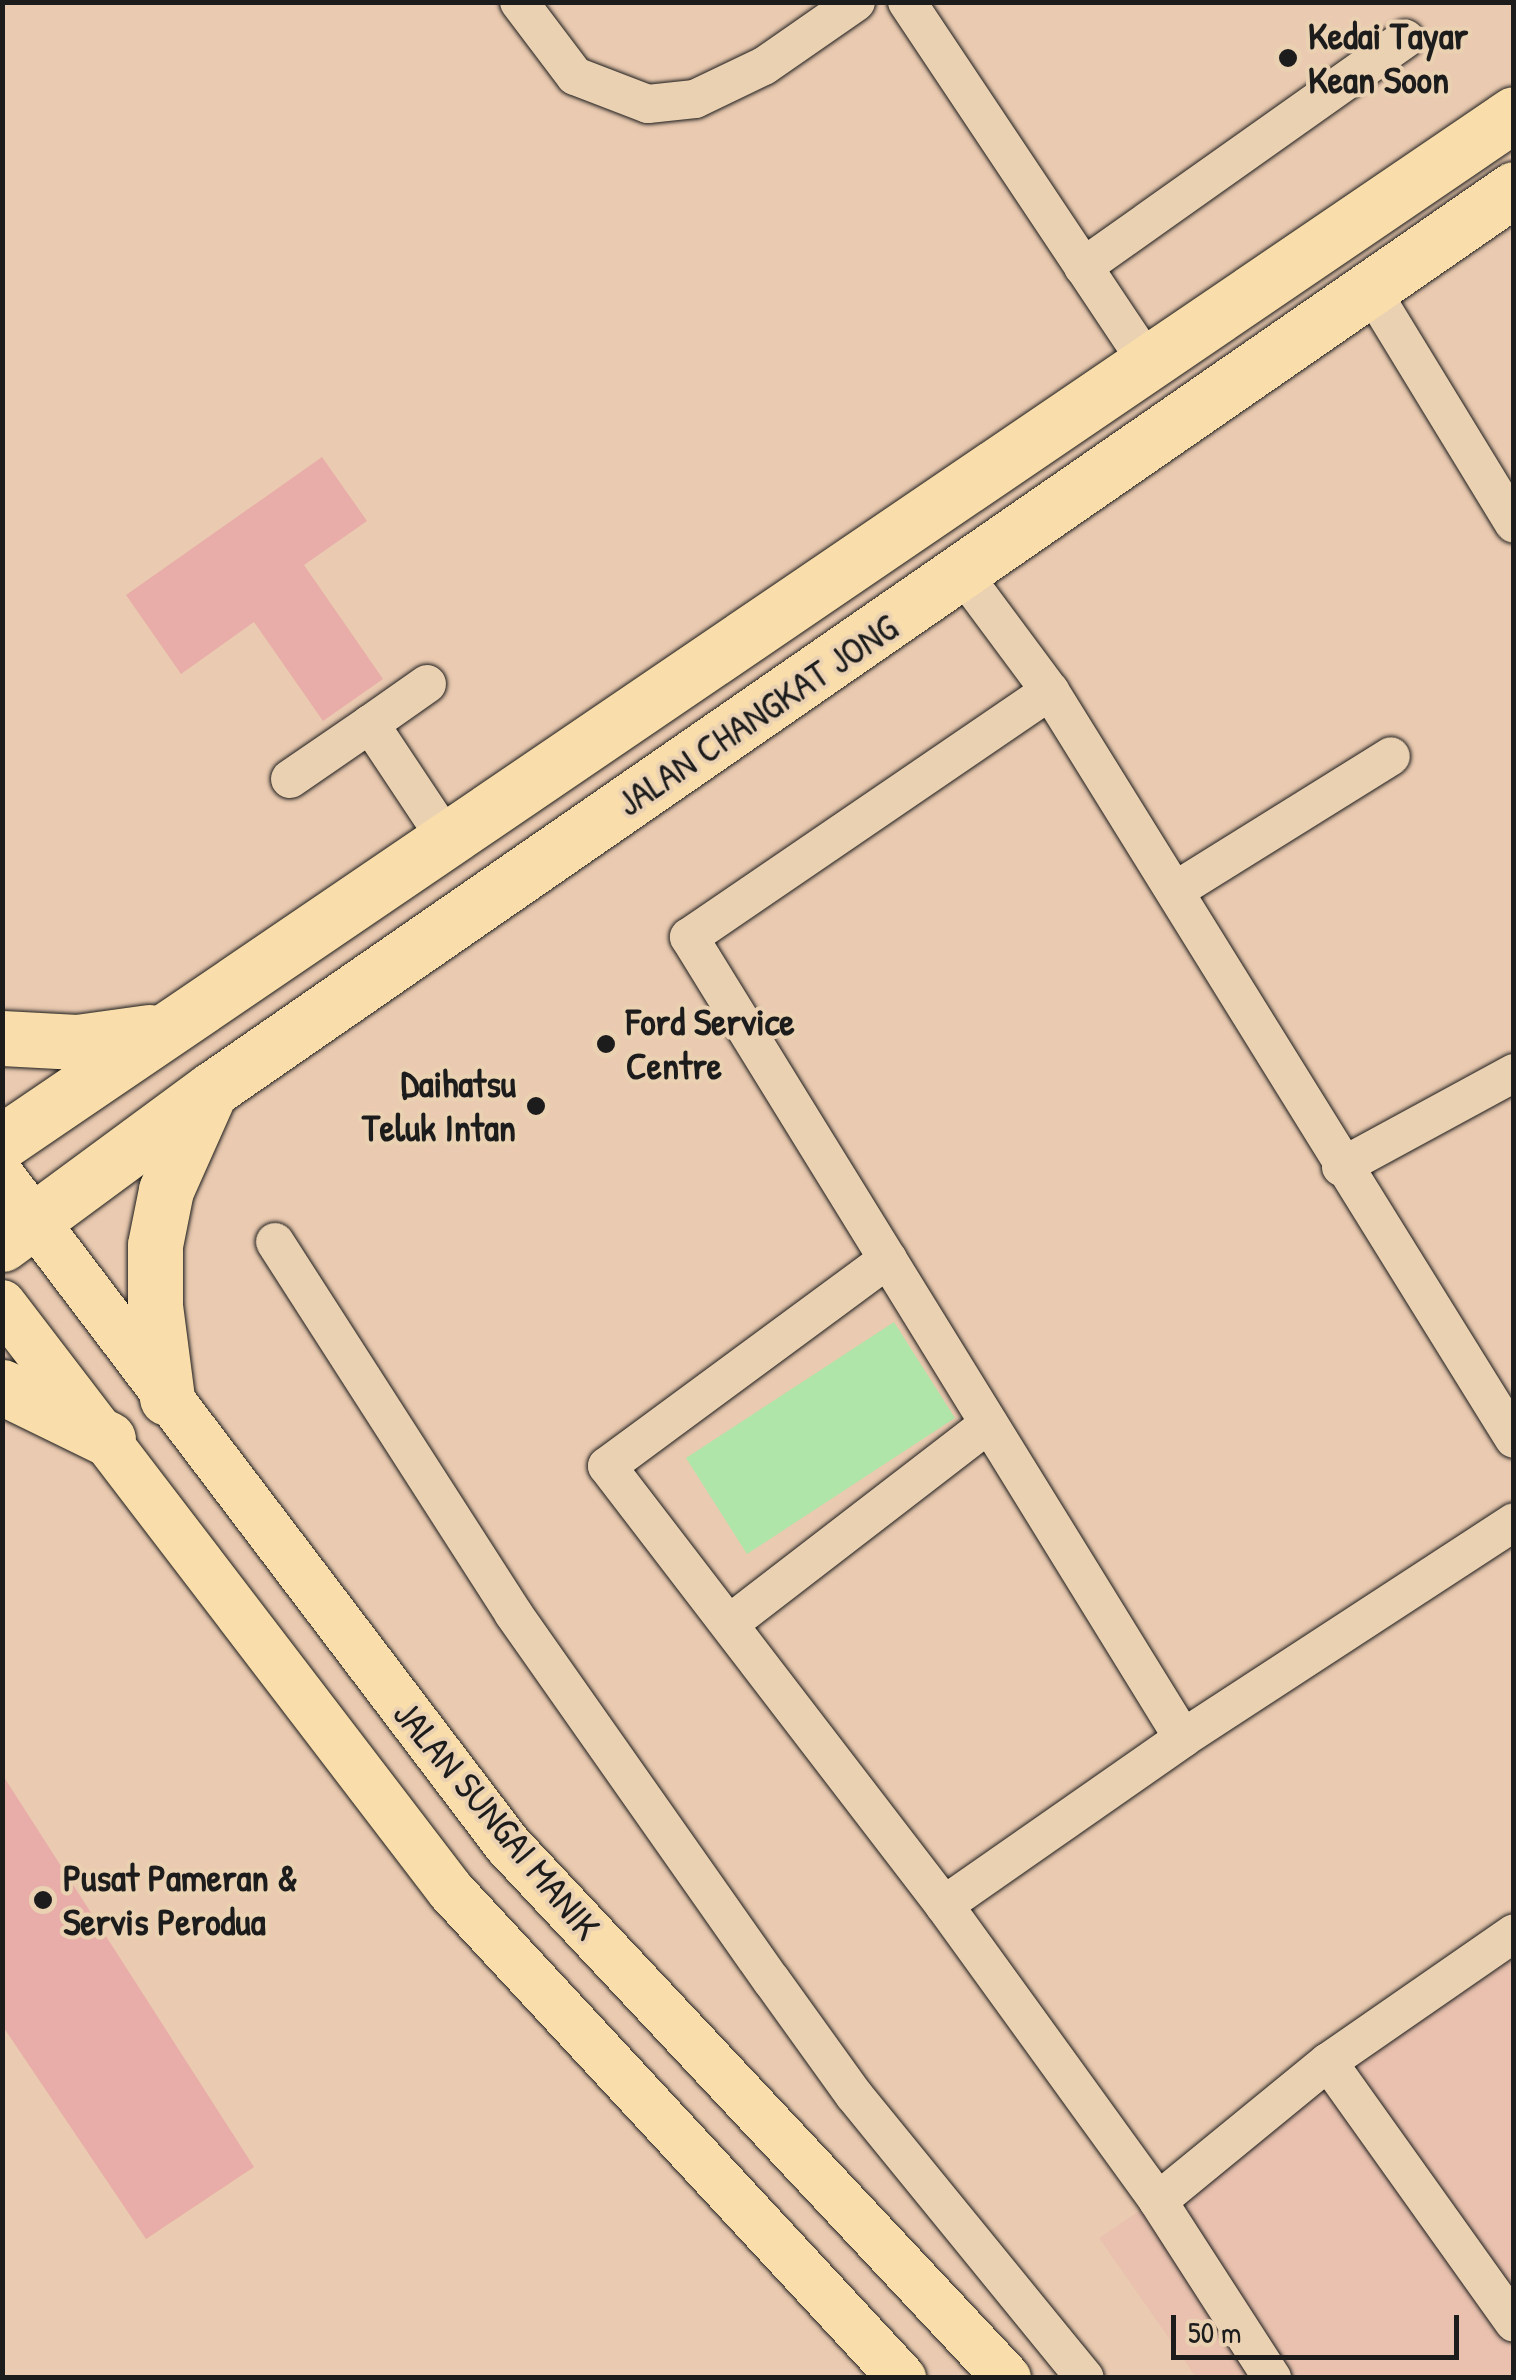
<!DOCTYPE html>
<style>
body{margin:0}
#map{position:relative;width:1516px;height:2380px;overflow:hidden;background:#eacab0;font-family:"Patrick Hand",sans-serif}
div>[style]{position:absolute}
.built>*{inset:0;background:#e9c1ae}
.green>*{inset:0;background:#afe5a8}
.building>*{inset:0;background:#e8ada8}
.roads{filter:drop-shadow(0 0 2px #1c1c1c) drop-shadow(0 0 2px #1c1c1c)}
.minor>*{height:38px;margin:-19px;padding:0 19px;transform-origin:19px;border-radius:19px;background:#ead1b2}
.major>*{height:48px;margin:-24px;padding:0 24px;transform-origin:24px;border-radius:24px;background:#f9deab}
.highway>*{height:55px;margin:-27.5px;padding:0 27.5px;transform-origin:27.5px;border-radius:27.5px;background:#f9deab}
.dots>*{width:28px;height:28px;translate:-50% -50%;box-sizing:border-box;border:5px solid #ead1b2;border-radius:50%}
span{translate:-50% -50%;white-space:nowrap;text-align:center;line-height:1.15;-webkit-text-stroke:8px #ead1b2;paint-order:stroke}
.poi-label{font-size:38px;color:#1c1c1c;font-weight:700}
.left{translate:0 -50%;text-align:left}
.right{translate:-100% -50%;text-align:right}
.street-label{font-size:38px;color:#1c1c1c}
.frame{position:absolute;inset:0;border:5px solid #1c1c1c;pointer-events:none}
.scale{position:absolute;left:1171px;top:2315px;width:288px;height:45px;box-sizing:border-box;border:5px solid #1c1c1c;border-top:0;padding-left:12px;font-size:30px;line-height:35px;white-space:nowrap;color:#1c1c1c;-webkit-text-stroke:8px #ead1b2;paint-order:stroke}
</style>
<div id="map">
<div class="built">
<i style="clip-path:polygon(1513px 1959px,1513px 2377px,1196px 2377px,1099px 2238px)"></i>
</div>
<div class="green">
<i style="clip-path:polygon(894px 1322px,955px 1418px,747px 1554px,686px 1458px)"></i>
</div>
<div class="building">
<i style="clip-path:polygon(322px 457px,367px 521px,304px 565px,383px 679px,323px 721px,254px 622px,181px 674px,126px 595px)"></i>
<i style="clip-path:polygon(2px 1774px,254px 2167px,146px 2239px,2px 2025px)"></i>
</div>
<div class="roads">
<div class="minor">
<i style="left:519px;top:2px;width:93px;rotate:52.9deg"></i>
<i style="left:575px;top:76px;width:78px;rotate:21deg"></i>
<i style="left:648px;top:104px;width:47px;rotate:-6.1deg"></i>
<i style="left:695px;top:99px;width:76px;rotate:-25.6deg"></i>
<i style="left:764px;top:66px;width:112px;rotate:-34.8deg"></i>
<i style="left:907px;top:2px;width:435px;rotate:56.3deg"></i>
<i style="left:1083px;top:267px;width:395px;rotate:-35.3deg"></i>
<i style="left:1370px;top:288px;width:276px;rotate:58.6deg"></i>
<i style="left:963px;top:574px;width:146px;rotate:53.4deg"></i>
<i style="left:1050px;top:691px;width:880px;rotate:58.19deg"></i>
<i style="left:427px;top:684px;width:70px;rotate:144.9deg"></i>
<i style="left:370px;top:724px;width:136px;rotate:56.4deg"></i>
<i style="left:1050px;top:691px;width:437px;rotate:145.7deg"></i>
<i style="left:689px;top:937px;width:941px;rotate:58.34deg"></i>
<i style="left:290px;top:779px;width:97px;rotate:-34.5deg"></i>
<i style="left:1176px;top:890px;width:253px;rotate:-31.9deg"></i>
<i style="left:1341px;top:1167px;width:197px;rotate:-28.5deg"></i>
<i style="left:275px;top:1242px;width:441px;rotate:57.3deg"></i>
<i style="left:513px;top:1613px;width:450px;rotate:54.9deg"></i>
<i style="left:772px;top:1981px;width:140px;rotate:54.3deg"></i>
<i style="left:854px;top:2095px;width:365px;rotate:50.8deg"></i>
<i style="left:888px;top:1259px;width:349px;rotate:143.6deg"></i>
<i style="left:607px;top:1466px;width:553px;rotate:52.49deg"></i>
<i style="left:944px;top:1905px;width:365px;rotate:54.1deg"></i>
<i style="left:1158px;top:2201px;width:220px;rotate:-39.3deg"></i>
<i style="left:1328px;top:2062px;width:226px;rotate:-34.7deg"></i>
<i style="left:729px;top:1624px;width:328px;rotate:-37.6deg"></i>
<i style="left:944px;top:1905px;width:292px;rotate:-34.9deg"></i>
<i style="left:1183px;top:1738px;width:395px;rotate:-33.1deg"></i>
<i style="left:1328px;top:2062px;width:320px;rotate:54.5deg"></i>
<i style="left:1158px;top:2201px;width:211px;rotate:57.2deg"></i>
</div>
<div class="major">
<i style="left:2px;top:1178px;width:837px;rotate:52.82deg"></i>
<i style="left:508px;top:1845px;width:730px;rotate:46.89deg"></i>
<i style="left:2px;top:1304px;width:739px;rotate:52.59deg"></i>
<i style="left:451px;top:1891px;width:664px;rotate:47.2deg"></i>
</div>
<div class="highway">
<i style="left:2px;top:1038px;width:75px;rotate:3.1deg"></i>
<i style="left:77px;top:1042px;width:73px;rotate:-7.9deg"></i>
<i style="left:2px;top:1142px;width:1828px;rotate:-34.21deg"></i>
<i style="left:2px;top:1244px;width:260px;rotate:-36.4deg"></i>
<i style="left:211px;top:1090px;width:1584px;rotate:-34.66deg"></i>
<i style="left:2px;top:1387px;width:118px;rotate:26.1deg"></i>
<i style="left:167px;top:1398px;width:93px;rotate:-97.4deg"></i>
<i style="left:155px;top:1306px;width:61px;rotate:-90deg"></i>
<i style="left:155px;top:1245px;width:56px;rotate:-78.7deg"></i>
<i style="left:166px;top:1190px;width:101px;rotate:-66deg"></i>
</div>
</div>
<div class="dots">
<i style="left:1288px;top:58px;background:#1c1c1c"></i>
<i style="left:606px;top:1044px;background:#1c1c1c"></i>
<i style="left:536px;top:1106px;background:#1c1c1c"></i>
<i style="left:43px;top:1900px;background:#1c1c1c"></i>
</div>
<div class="poi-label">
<span class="left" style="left:1308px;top:58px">Kedai Tayar<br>Kean Soon</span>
<span class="left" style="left:626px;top:1044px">Ford Service<br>Centre</span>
<span class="right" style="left:516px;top:1106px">Daihatsu<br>Teluk Intan</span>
<span class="left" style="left:63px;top:1900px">Pusat Pameran &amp;<br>Servis Perodua</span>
</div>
<div class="street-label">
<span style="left:757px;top:715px;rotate:-34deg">JALAN CHANGKAT JONG</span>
<span style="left:497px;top:1820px;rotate:50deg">JALAN SUNGAI MANIK</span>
</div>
<div class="frame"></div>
<div class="scale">50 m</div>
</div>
